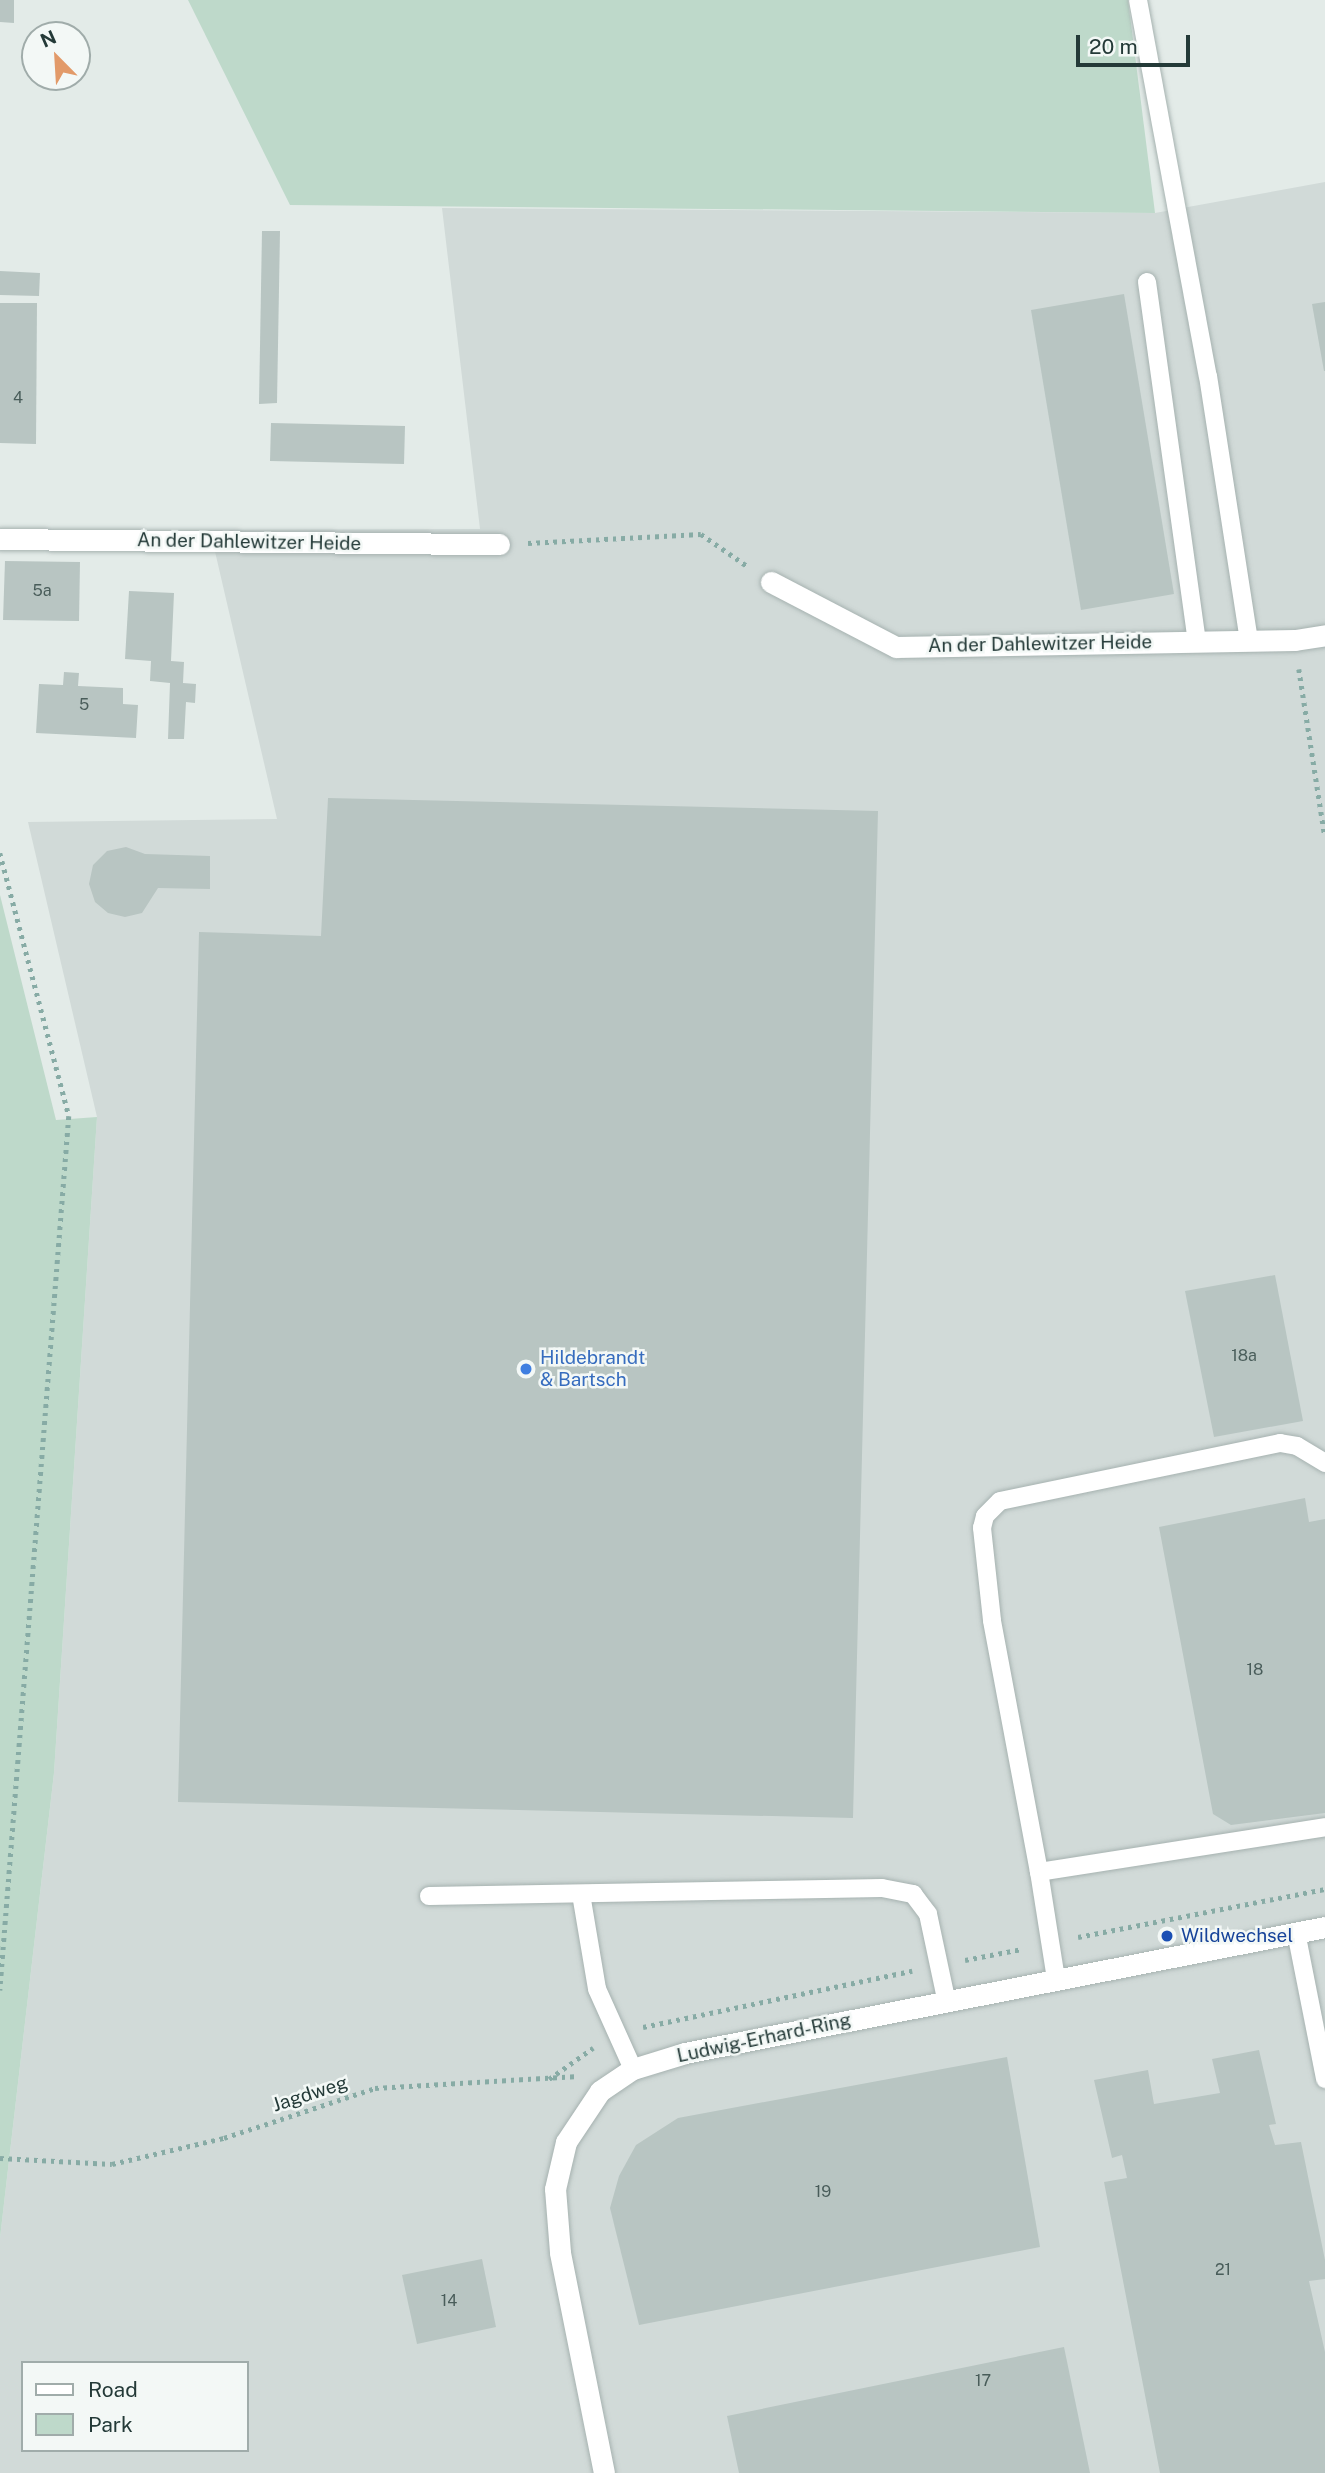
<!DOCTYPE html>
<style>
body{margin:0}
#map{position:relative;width:1325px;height:2473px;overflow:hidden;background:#e3ebe8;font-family:"Public Sans",sans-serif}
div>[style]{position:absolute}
.built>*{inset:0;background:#d1dad8}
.green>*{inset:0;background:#bed9ca}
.building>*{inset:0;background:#b8c5c2}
.path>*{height:4.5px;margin-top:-2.25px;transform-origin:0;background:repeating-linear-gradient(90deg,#87aba5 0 3.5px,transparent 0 8.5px)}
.roads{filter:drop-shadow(0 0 2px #a6b2b0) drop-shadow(0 0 2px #a6b2b0)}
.lane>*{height:18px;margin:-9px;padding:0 9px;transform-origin:9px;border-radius:9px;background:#fff}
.street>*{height:21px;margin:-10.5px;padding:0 10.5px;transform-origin:10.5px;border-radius:10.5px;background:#fff}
.dots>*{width:19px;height:19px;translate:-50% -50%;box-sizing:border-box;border:4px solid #f3f8f6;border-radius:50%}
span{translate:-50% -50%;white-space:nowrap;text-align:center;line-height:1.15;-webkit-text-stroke:5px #f3f8f6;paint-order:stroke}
.number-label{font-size:16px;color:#495d5a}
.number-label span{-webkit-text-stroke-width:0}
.street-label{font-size:19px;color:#243a38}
.shop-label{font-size:19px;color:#366cbe}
.left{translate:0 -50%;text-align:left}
.transit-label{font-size:19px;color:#164399}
.legend{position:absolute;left:21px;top:2361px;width:228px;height:91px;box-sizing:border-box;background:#f3f8f6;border:2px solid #a0acaa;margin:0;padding:9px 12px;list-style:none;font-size:21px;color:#243a38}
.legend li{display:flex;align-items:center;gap:14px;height:35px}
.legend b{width:35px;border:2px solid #a0acaa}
.north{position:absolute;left:21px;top:21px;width:70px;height:70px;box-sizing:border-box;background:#f3f8f6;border:2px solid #a0acaa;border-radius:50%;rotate:336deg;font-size:19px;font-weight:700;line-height:28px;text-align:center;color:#243a38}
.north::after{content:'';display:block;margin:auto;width:24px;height:32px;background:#e29a69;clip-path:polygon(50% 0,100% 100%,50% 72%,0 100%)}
.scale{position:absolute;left:1076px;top:35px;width:114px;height:32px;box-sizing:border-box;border:4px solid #243a38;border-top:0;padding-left:9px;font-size:21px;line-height:24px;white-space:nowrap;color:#243a38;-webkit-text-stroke:5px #f3f8f6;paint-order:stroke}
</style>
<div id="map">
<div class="built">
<i style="clip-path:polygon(evenodd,1325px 182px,1325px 2473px,0 2473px,0 2238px,54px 1773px,97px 1117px,28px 822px,277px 819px,210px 530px,480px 529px,442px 208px,1155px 213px,1325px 182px,23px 2363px,247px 2363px,247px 2450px,23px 2450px,23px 2363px)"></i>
</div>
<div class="green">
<i style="clip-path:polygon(188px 0,1128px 0,1155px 213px,290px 205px)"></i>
<i style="clip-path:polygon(0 895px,56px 1120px,97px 1117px,54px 1773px,0 2238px)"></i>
</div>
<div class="building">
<i style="clip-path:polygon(0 0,14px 0,14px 23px,0 22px)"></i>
<i style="clip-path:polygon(262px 231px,280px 231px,277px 403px,259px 404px)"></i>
<i style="clip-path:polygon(0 271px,40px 273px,39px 296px,0 295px)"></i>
<i style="clip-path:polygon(1124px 294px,1174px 594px,1081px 610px,1031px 310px)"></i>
<i style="clip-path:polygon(1325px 302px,1325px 371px,1324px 371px,1312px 304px)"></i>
<i style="clip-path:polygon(0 303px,37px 303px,36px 444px,0 443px)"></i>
<i style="clip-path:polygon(271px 423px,405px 426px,404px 464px,270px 461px)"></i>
<i style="clip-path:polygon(5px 561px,80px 562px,79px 621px,3px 620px)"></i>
<i style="clip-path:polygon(129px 591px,174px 593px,171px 661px,184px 662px,183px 683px,196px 684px,195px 703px,186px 702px,184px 739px,168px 739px,170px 683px,150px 681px,151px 661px,125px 659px)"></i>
<i style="clip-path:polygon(64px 672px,79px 673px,78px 686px,123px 688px,123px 704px,138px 705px,136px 738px,36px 733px,39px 684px,63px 685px)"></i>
<i style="clip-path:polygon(328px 798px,878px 811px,853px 1818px,178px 1802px,199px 932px,321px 936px)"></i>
<i style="clip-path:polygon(126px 847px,145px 854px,210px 856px,210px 889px,158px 888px,142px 913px,125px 917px,108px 913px,95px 902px,89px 884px,93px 865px,107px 851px)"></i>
<i style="clip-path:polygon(1275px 1275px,1303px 1421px,1214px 1437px,1185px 1291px)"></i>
<i style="clip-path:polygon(1305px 1498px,1309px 1522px,1325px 1519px,1325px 1813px,1231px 1825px,1213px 1814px,1159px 1527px)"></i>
<i style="clip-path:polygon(1259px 2050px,1276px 2124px,1269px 2125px,1275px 2145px,1301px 2142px,1325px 2260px,1325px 2279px,1309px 2281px,1325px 2352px,1325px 2473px,1160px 2473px,1104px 2182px,1127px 2178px,1122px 2155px,1112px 2158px,1094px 2080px,1148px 2070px,1154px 2104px,1220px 2093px,1212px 2059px)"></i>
<i style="clip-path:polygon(1007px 2057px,1040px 2247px,639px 2325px,610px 2208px,619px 2176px,636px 2145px,678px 2118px)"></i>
<i style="clip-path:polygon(482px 2259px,496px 2327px,417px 2344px,402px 2275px)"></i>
<i style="clip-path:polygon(1064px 2347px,1090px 2473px,739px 2473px,727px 2416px)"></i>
</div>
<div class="path">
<i style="left:528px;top:543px;width:173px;rotate:-3deg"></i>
<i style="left:701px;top:534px;width:56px;rotate:34.8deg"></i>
<i style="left:1299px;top:669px;width:169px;rotate:81.2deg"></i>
<i style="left:0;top:853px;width:272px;rotate:75.3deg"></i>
<i style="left:69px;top:1116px;width:877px;rotate:94.51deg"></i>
<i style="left:1078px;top:1937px;width:252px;rotate:-11deg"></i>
<i style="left:965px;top:1960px;width:58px;rotate:-10.9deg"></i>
<i style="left:643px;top:2027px;width:275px;rotate:-11.8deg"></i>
<i style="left:549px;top:2079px;width:54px;rotate:-35.2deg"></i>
<i style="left:0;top:2158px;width:112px;rotate:3.1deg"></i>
<i style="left:112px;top:2164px;width:115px;rotate:-13.1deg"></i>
<i style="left:224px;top:2138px;width:159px;rotate:-18.3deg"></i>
<i style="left:375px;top:2088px;width:200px;rotate:-3.4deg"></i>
</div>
<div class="roads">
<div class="lane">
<i style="left:1138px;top:0;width:382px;rotate:79.5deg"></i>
<i style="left:1208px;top:376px;width:268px;rotate:81.2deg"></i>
<i style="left:1147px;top:282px;width:363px;rotate:82.1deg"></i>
<i style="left:1039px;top:1872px;width:256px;rotate:-100.6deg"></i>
<i style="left:992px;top:1620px;width:93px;rotate:-96.2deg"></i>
<i style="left:982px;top:1528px;width:12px;rotate:-76deg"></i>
<i style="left:985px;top:1516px;width:21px;rotate:-45deg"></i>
<i style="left:1000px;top:1501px;width:286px;rotate:-11.7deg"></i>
<i style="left:1280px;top:1443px;width:17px;rotate:10deg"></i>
<i style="left:1297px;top:1446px;width:33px;rotate:31deg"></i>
<i style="left:581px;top:1894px;width:96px;rotate:80.4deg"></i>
<i style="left:597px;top:1989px;width:88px;rotate:65.8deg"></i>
<i style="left:429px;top:1896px;width:453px;rotate:-1deg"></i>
<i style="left:882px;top:1888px;width:32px;rotate:11deg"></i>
<i style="left:913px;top:1894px;width:25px;rotate:53deg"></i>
<i style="left:928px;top:1914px;width:87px;rotate:78deg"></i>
<i style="left:1296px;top:1932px;width:150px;rotate:78.8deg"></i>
<i style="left:1056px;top:1979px;width:108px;rotate:-99deg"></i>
<i style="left:1039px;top:1872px;width:290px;rotate:-8.9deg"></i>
</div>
<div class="street">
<i style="left:0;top:539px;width:499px;rotate:0.6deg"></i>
<i style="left:771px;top:582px;width:141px;rotate:27.5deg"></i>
<i style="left:896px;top:647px;width:399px;rotate:-1deg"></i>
<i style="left:1295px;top:640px;width:30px;rotate:-9deg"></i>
<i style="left:604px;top:2473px;width:225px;rotate:-101.3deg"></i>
<i style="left:560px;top:2252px;width:63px;rotate:-94.5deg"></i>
<i style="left:555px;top:2189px;width:48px;rotate:-76.8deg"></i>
<i style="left:566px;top:2142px;width:61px;rotate:-56.3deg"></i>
<i style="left:600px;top:2091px;width:40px;rotate:-34deg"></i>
<i style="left:633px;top:2069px;width:54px;rotate:-17.1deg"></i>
<i style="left:685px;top:2053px;width:652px;rotate:-11.14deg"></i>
</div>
</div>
<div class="dots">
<i style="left:526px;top:1369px;background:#3f7fe0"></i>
<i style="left:1167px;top:1936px;background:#1a4fb4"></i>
</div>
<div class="number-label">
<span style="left:18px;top:398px">4</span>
<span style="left:42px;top:591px">5a</span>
<span style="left:84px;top:705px">5</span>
<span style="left:1244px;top:1356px">18a</span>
<span style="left:1255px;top:1670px">18</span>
<span style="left:823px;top:2192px">19</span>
<span style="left:1223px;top:2270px">21</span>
<span style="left:449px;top:2301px">14</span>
<span style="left:983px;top:2381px">17</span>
</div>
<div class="street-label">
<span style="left:249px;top:542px;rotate:1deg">An der Dahlewitzer Heide</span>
<span style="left:1040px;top:644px;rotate:-1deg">An der Dahlewitzer Heide</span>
<span style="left:764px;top:2038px;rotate:-12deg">Ludwig-Erhard-Ring</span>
<span style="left:310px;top:2094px;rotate:-18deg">Jagdweg</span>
</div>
<div class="shop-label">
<span class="left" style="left:540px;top:1369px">Hildebrandt<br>&amp; Bartsch</span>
</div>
<div class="transit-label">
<span class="left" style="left:1181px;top:1936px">Wildwechsel</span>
</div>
<ul class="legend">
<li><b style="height:9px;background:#fff"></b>Road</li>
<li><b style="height:19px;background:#bed9ca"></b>Park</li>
</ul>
<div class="north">N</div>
<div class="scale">20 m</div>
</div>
